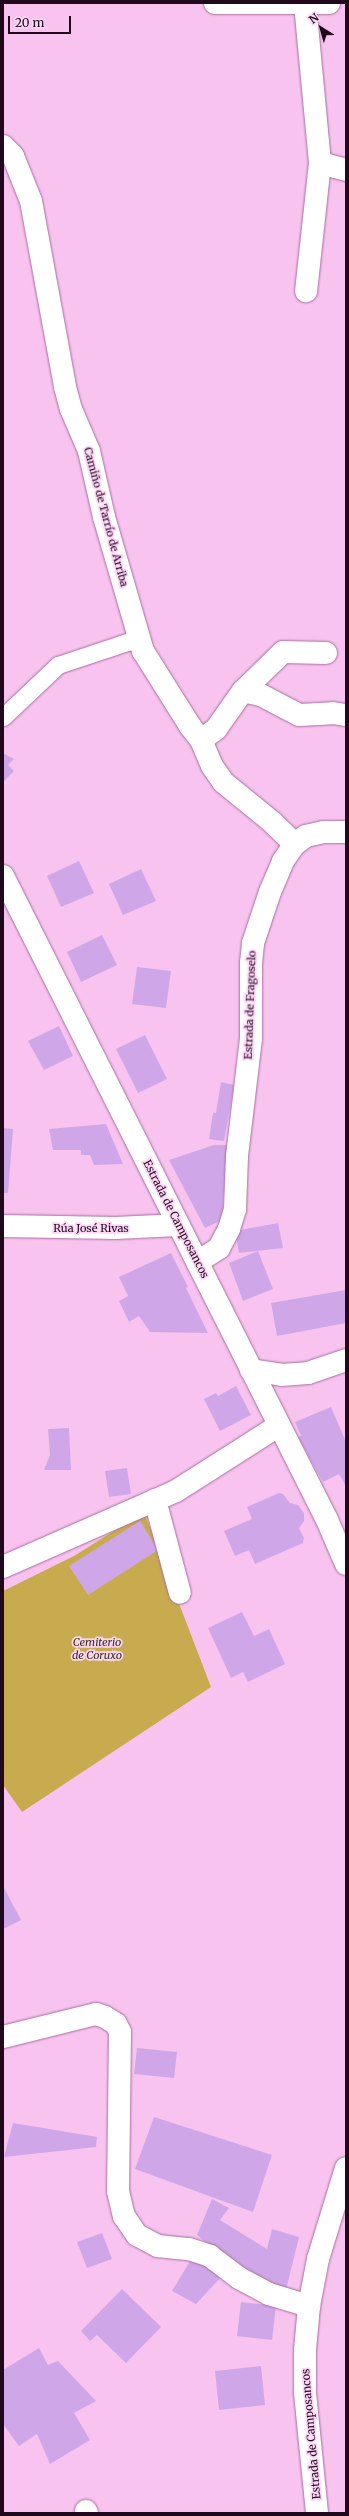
<!DOCTYPE html>
<meta charset="utf-8">
<style>
body{margin:0}
#map{position:relative;width:349px;height:2516px;overflow:hidden;background:#f8c4ef;font-family:Merriweather,serif}
div>[style]{position:absolute}
.green>*{inset:0;background:#c8ab4f}
.building>*{inset:0;background:#cfa7e9}
.roads{filter:drop-shadow(0 0 1px #a96da1) drop-shadow(0 0 1px #a96da1)}
.pedestrian>*{height:17px;margin:-8.5px;padding:0 8.5px;transform-origin:8.5px;border-radius:8.5px;background:#fff}
.minor>*{height:22px;margin:-11px;padding:0 11px;transform-origin:11px;border-radius:11px;background:#fff}
.primary>*{height:22px;margin:-11px;padding:0 11px;transform-origin:11px;border-radius:11px;background:#fff}
span{translate:-50% -50%;white-space:nowrap;text-align:center;line-height:1.15;-webkit-text-stroke:3.5px #fdd6f6;paint-order:stroke}
.street-label{font-size:11px;color:#20091d}
.park-label{font-size:11px;color:#372f17;font-style:italic}
.frame{position:absolute;inset:0;border:4px solid #20091d;pointer-events:none}
.north{position:absolute;left:301px;top:8px;width:40px;height:40px;-webkit-text-stroke:3px #fdd6f6;paint-order:stroke;rotate:323deg;font-size:11px;font-weight:700;line-height:16px;text-align:center;color:#20091d}
.north::after{content:'';display:block;margin:auto;width:14px;height:18px;background:#20091d;clip-path:polygon(50% 0,100% 100%,50% 72%,0 100%)}
.scale{position:absolute;left:8px;top:16px;width:63px;height:18px;box-sizing:border-box;border:2px solid #20091d;border-top:0;padding-left:5px;font-size:12px;line-height:14px;white-space:nowrap;color:#20091d;-webkit-text-stroke:3px #fdd6f6;paint-order:stroke}
</style>
<div id="map">
<div class="green">
<i style="clip-path:polygon(144px 1512px,211px 1687px,22px 1812px,3px 1785px,3px 1591px,74px 1556px)"></i>
</div>
<div class="building">
<i style="clip-path:polygon(3px 753px,14px 759px,8px 765px,14px 771px,3px 782px)"></i>
<i style="clip-path:polygon(79px 861px,94px 893px,61px 907px,47px 876px)"></i>
<i style="clip-path:polygon(141px 869px,156px 901px,123px 915px,109px 884px)"></i>
<i style="clip-path:polygon(102px 935px,117px 965px,81px 982px,67px 952px)"></i>
<i style="clip-path:polygon(137px 967px,171px 971px,166px 1008px,132px 1004px)"></i>
<i style="clip-path:polygon(59px 1026px,73px 1056px,44px 1070px,28px 1041px)"></i>
<i style="clip-path:polygon(145px 1035px,167px 1079px,138px 1093px,116px 1049px)"></i>
<i style="clip-path:polygon(221px 1082px,234px 1085px,224px 1141px,209px 1139px,213px 1113px,216px 1113px)"></i>
<i style="clip-path:polygon(106px 1124px,123px 1164px,94px 1165px,90px 1155px,81px 1155px,81px 1150px,53px 1150px,49px 1129px)"></i>
<i style="clip-path:polygon(3px 1128px,13px 1129px,8px 1193px,3px 1193px)"></i>
<i style="clip-path:polygon(214px 1145px,227px 1145px,222px 1220px,205px 1228px,169px 1160px)"></i>
<i style="clip-path:polygon(278px 1223px,283px 1248px,239px 1253px,235px 1231px)"></i>
<i style="clip-path:polygon(258px 1251px,273px 1289px,243px 1301px,229px 1263px)"></i>
<i style="clip-path:polygon(171px 1253px,188px 1287px,186px 1288px,208px 1333px,150px 1332px,139px 1316px,129px 1322px,119px 1301px,128px 1296px,119px 1277px)"></i>
<i style="clip-path:polygon(346px 1290px,346px 1323px,277px 1336px,271px 1303px)"></i>
<i style="clip-path:polygon(236px 1386px,251px 1415px,220px 1431px,204px 1399px,216px 1393px,218px 1396px)"></i>
<i style="clip-path:polygon(331px 1407px,346px 1442px,346px 1486px,339px 1474px,323px 1482px,298px 1437px,301px 1436px,295px 1422px)"></i>
<i style="clip-path:polygon(69px 1428px,71px 1470px,44px 1470px,50px 1455px,48px 1429px)"></i>
<i style="clip-path:polygon(127px 1468px,131px 1494px,109px 1497px,105px 1471px)"></i>
<i style="clip-path:polygon(279px 1493px,283px 1494px,290px 1503px,298px 1505px,304px 1513px,304px 1521px,299px 1528px,304px 1538px,303px 1543px,255px 1564px,249px 1550px,235px 1556px,224px 1531px,252px 1519px,247px 1507px)"></i>
<i style="clip-path:polygon(140px 1521px,158px 1550px,88px 1595px,69px 1566px)"></i>
<i style="clip-path:polygon(242px 1612px,254px 1636px,269px 1629px,285px 1664px,248px 1682px,243px 1672px,231px 1678px,208px 1628px)"></i>
<i style="clip-path:polygon(3px 1886px,21px 1920px,3px 1929px)"></i>
<i style="clip-path:polygon(137px 2048px,177px 2052px,174px 2078px,134px 2074px)"></i>
<i style="clip-path:polygon(154px 2117px,272px 2155px,253px 2212px,135px 2169px)"></i>
<i style="clip-path:polygon(13px 2123px,97px 2137px,96px 2147px,4px 2157px)"></i>
<i style="clip-path:polygon(212px 2199px,229px 2208px,220px 2220px,267px 2249px,272px 2229px,299px 2237px,286px 2290px,231px 2263px,197px 2235px)"></i>
<i style="clip-path:polygon(102px 2233px,112px 2259px,87px 2268px,77px 2242px)"></i>
<i style="clip-path:polygon(192px 2258px,223px 2275px,196px 2304px,172px 2291px)"></i>
<i style="clip-path:polygon(122px 2289px,161px 2327px,126px 2363px,97px 2335px,90px 2341px,81px 2331px)"></i>
<i style="clip-path:polygon(241px 2302px,276px 2306px,272px 2340px,237px 2336px)"></i>
<i style="clip-path:polygon(39px 2348px,48px 2365px,58px 2361px,96px 2401px,74px 2413px,90px 2440px,50px 2464px,37px 2434px,19px 2446px,3px 2424px,3px 2370px)"></i>
<i style="clip-path:polygon(261px 2366px,265px 2405px,219px 2410px,215px 2371px)"></i>
</div>
<div class="roads">
<div class="pedestrian">
<i style="left:3px;top:717px;width:76px;rotate:-43.4deg"></i>
<i style="left:58px;top:665px;width:85px;rotate:-18.4deg"></i>
</div>
<div class="minor">
<i style="left:215px;top:3px;width:114px"></i>
<i style="left:305px;top:4px;width:160px;rotate:84.6deg"></i>
<i style="left:320px;top:163px;width:129px;rotate:96.2deg"></i>
<i style="left:3px;top:146px;width:14px;rotate:45deg"></i>
<i style="left:13px;top:156px;width:48px;rotate:68.2deg"></i>
<i style="left:31px;top:201px;width:189px;rotate:79.6deg"></i>
<i style="left:65px;top:387px;width:23px;rotate:75deg"></i>
<i style="left:71px;top:409px;width:46px;rotate:66.8deg"></i>
<i style="left:89px;top:451px;width:68px;rotate:77.2deg"></i>
<i style="left:104px;top:517px;width:140px;rotate:73.8deg"></i>
<i style="left:143px;top:651px;width:89px;rotate:57.9deg"></i>
<i style="left:190px;top:726px;width:18px;rotate:52deg"></i>
<i style="left:201px;top:740px;width:28px;rotate:67deg"></i>
<i style="left:212px;top:766px;width:19px;rotate:55deg"></i>
<i style="left:223px;top:782px;width:63px;rotate:39.2deg"></i>
<i style="left:272px;top:822px;width:32px;rotate:44deg"></i>
<i style="left:320px;top:163px;width:27px;rotate:15deg"></i>
<i style="left:243px;top:691px;width:18px;rotate:13deg"></i>
<i style="left:261px;top:695px;width:43px;rotate:27.8deg"></i>
<i style="left:299px;top:715px;width:34px;rotate:-3deg"></i>
<i style="left:333px;top:713px;width:13px;rotate:9deg"></i>
<i style="left:201px;top:740px;width:19px;rotate:-36deg"></i>
<i style="left:216px;top:729px;width:47px;rotate:-54.6deg"></i>
<i style="left:243px;top:691px;width:56px;rotate:-44.3deg"></i>
<i style="left:283px;top:652px;width:43px;rotate:1.3deg"></i>
<i style="left:3px;top:1226px;width:113px;rotate:1deg"></i>
<i style="left:116px;top:1228px;width:62px;rotate:-2.8deg"></i>
<i style="left:197px;top:1262px;width:26px;rotate:-32deg"></i>
<i style="left:219px;top:1248px;width:21px;rotate:-62deg"></i>
<i style="left:229px;top:1229px;width:21px;rotate:-73deg"></i>
<i style="left:235px;top:1209px;width:53px;rotate:-87.8deg"></i>
<i style="left:237px;top:1156px;width:119px;rotate:-83.2deg"></i>
<i style="left:251px;top:1038px;width:75px;rotate:-90deg"></i>
<i style="left:251px;top:963px;width:20px;rotate:-84deg"></i>
<i style="left:253px;top:943px;width:54px;rotate:-71.6deg"></i>
<i style="left:270px;top:892px;width:34px;rotate:-67deg"></i>
<i style="left:283px;top:861px;width:21px;rotate:-55deg"></i>
<i style="left:295px;top:844px;width:14px;rotate:-36deg"></i>
<i style="left:306px;top:836px;width:18px;rotate:-13deg"></i>
<i style="left:324px;top:832px;width:22px"></i>
<i style="left:251px;top:1370px;width:30px;rotate:9deg"></i>
<i style="left:281px;top:1375px;width:27px;rotate:-4deg"></i>
<i style="left:308px;top:1373px;width:40px;rotate:-18.9deg"></i>
<i style="left:155px;top:1500px;width:96px;rotate:75deg"></i>
<i style="left:3px;top:1567px;width:189px;rotate:-23.7deg"></i>
<i style="left:176px;top:1491px;width:121px;rotate:-32.5deg"></i>
<i style="left:3px;top:2037px;width:96px;rotate:-13.9deg"></i>
<i style="left:96px;top:2014px;width:9px;rotate:18deg"></i>
<i style="left:105px;top:2017px;width:13px;rotate:32deg"></i>
<i style="left:116px;top:2024px;width:9px;rotate:63deg"></i>
<i style="left:120px;top:2032px;width:159px;rotate:90.7deg"></i>
<i style="left:118px;top:2191px;width:26px;rotate:77deg"></i>
<i style="left:124px;top:2216px;width:23px;rotate:56deg"></i>
<i style="left:137px;top:2235px;width:24px;rotate:28deg"></i>
<i style="left:158px;top:2246px;width:31px;rotate:6deg"></i>
<i style="left:189px;top:2249px;width:22px;rotate:18deg"></i>
<i style="left:210px;top:2256px;width:36px;rotate:37deg"></i>
<i style="left:239px;top:2278px;width:34px;rotate:28deg"></i>
<i style="left:269px;top:2294px;width:42px;rotate:16.7deg"></i>
<i style="left:86px;top:2511px;width:2px;rotate:63deg"></i>
</div>
<div class="primary">
<i style="left:3px;top:876px;width:721px;rotate:63.29deg"></i>
<i style="left:327px;top:1520px;width:48px;rotate:66.6deg"></i>
<i style="left:317px;top:2513px;width:122px;rotate:-95.7deg"></i>
<i style="left:305px;top:2392px;width:42px;rotate:-90deg"></i>
<i style="left:305px;top:2350px;width:44px;rotate:-84.8deg"></i>
<i style="left:309px;top:2306px;width:48px;rotate:-79.2deg"></i>
<i style="left:318px;top:2259px;width:95px;rotate:-72.9deg"></i>
</div>
</div>
<div class="street-label">
<span style="left:106px;top:517px;rotate:75deg">Camiño de Tarrío de Arriba</span>
<span style="left:250px;top:1005px;rotate:-88deg">Estrada de Fragoselo</span>
<span style="left:176px;top:1219px;rotate:63deg">Estrada de Camposancos</span>
<span style="left:91px;top:1228px">Rúa José Rivas</span>
<span style="left:311px;top:2434px;rotate:-95deg">Estrada de Camposancos</span>
</div>
<div class="park-label">
<span style="left:97px;top:1649px">Cemiterio<br>de Coruxo</span>
</div>
<div class="frame"></div>
<div class="north">N</div>
<div class="scale">20 m</div>
</div>
